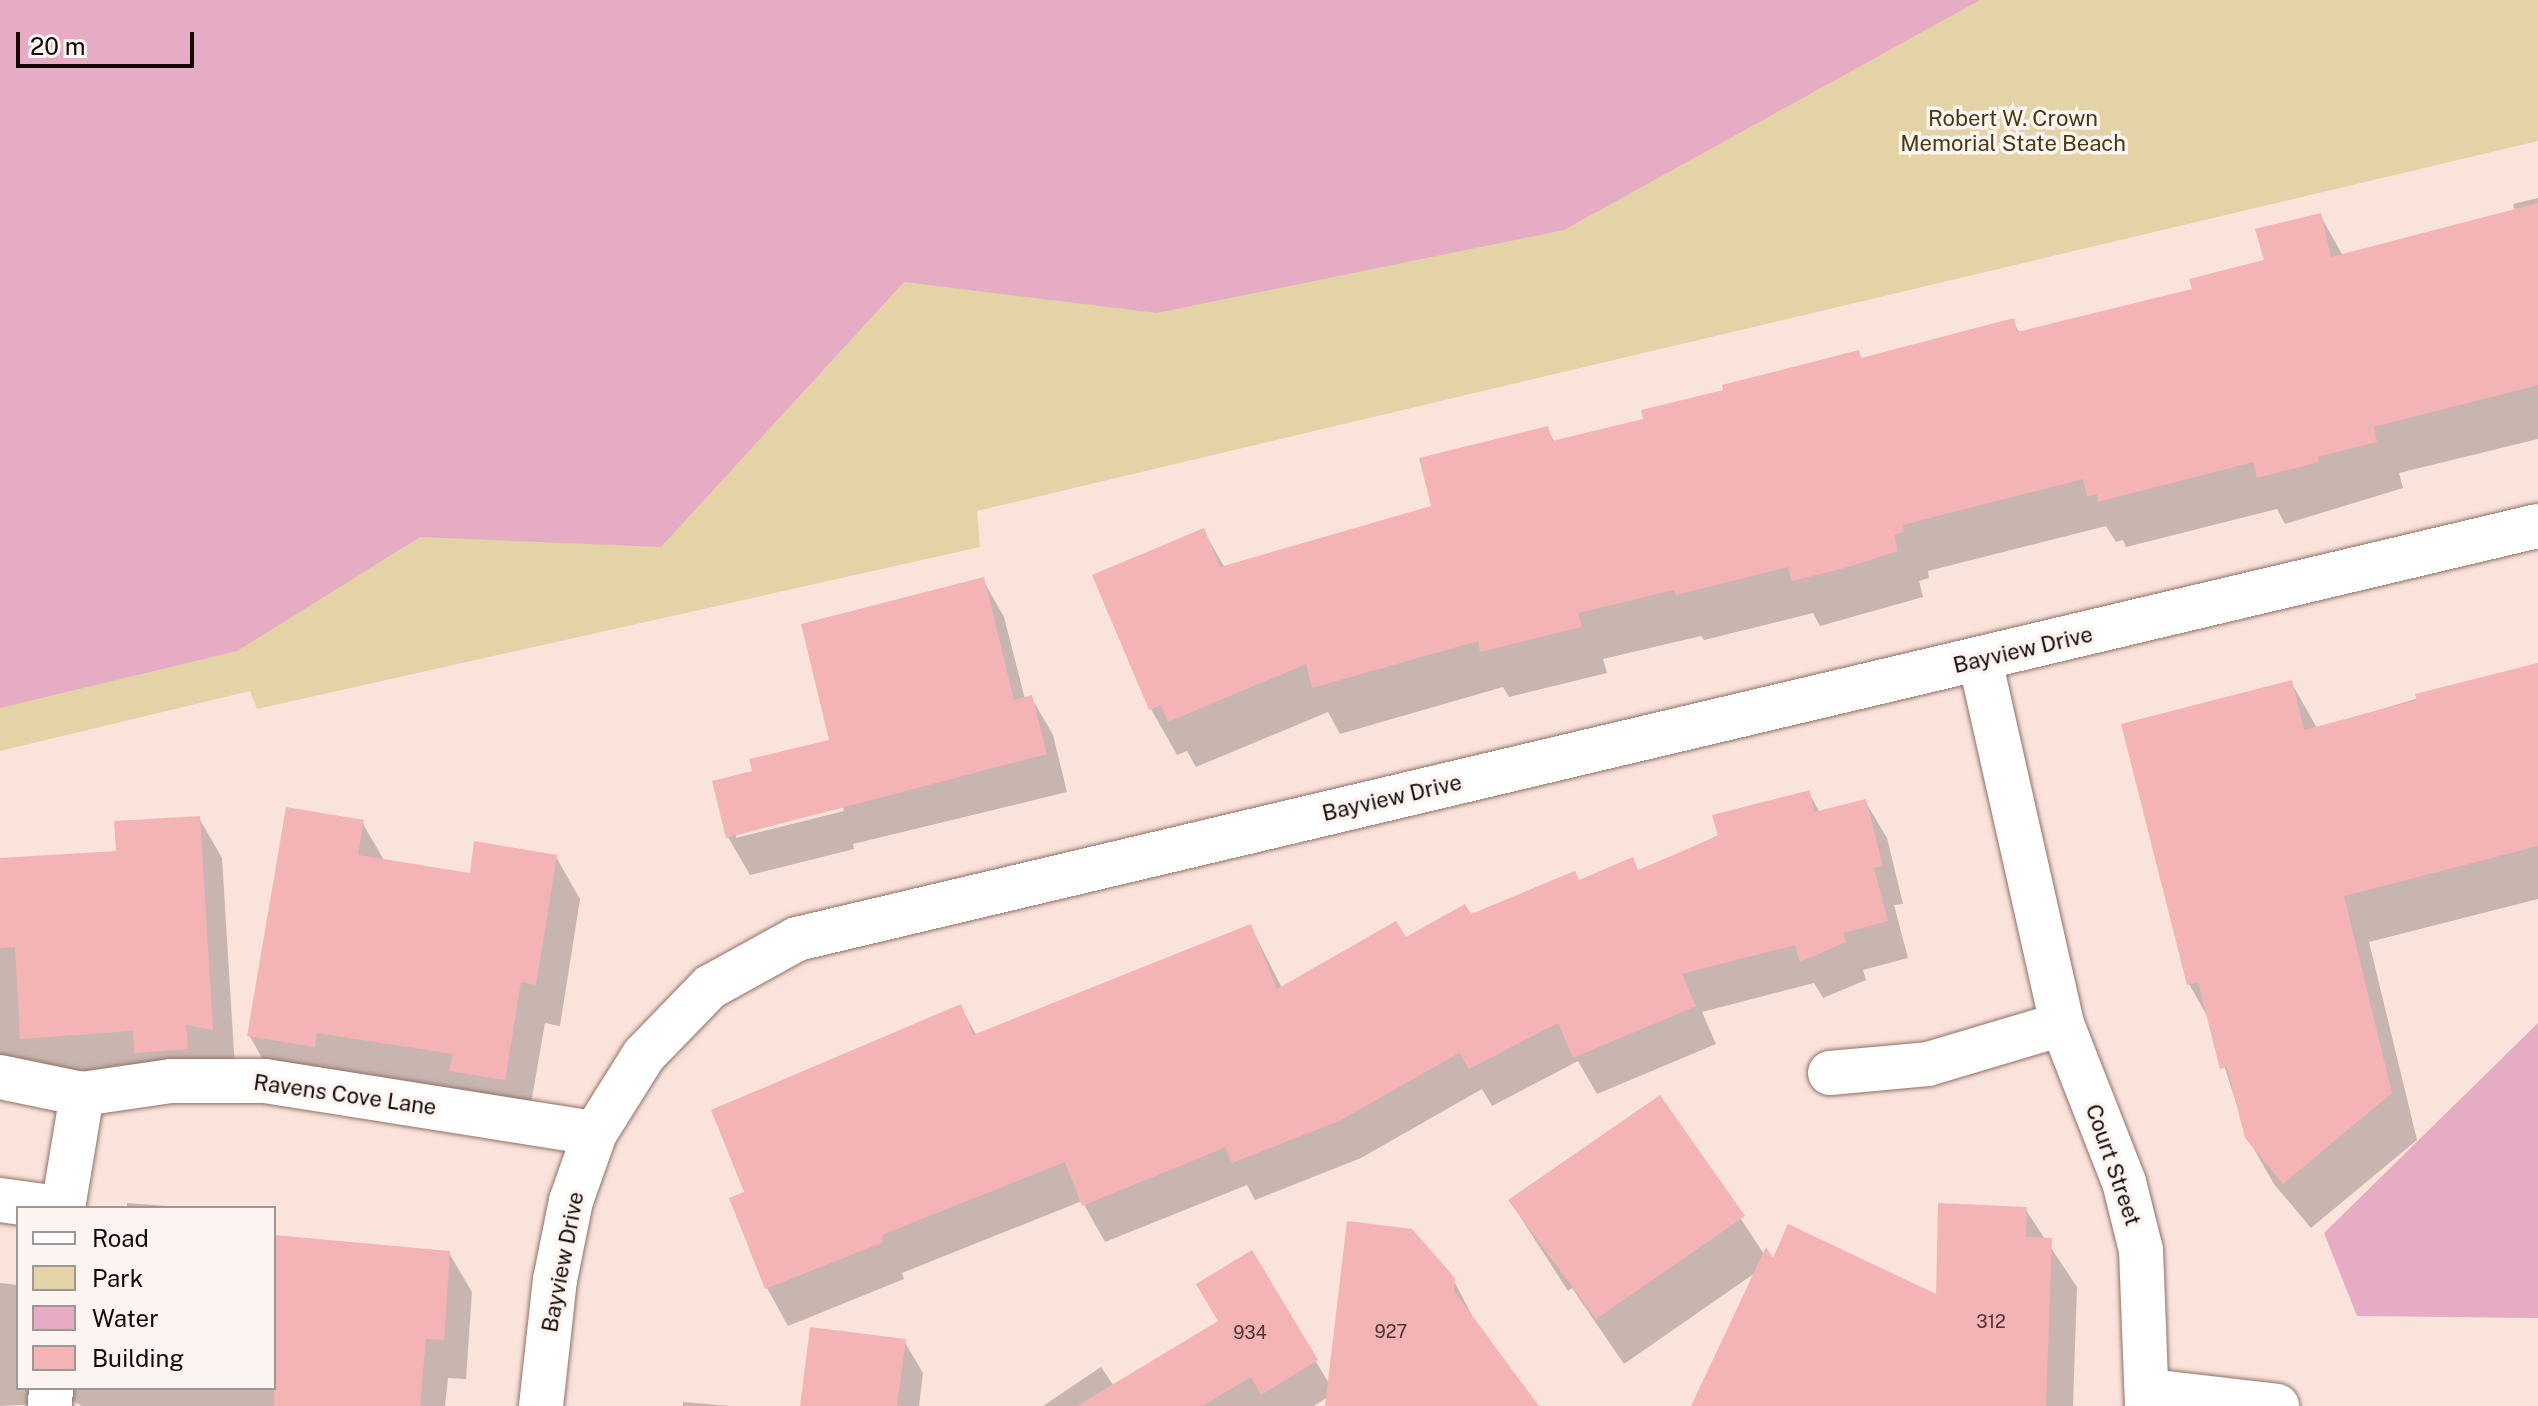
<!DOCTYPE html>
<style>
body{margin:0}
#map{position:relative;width:2538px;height:1406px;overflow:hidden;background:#fae3db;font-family:"Public Sans",sans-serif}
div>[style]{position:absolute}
.green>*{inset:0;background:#e5d3a8}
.water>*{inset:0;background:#e6acc4}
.shadow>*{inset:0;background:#0003}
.building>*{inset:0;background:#f4b4b6}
.roads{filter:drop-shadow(0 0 2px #927165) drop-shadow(0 0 2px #927165)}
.minor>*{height:44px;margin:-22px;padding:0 22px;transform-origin:22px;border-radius:22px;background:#fff}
span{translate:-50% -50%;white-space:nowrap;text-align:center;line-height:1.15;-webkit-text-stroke:7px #fcf4f1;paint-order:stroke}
.number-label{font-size:18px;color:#4d3432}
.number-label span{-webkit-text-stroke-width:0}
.park-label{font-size:22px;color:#49390e}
.street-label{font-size:22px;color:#150906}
.legend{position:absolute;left:16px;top:1206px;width:260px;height:184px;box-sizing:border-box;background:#fcf4f1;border:2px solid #a09693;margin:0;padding:10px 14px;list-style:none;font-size:24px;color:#150906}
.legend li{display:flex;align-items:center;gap:16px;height:40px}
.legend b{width:40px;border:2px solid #a09693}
.scale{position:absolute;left:16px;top:32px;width:178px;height:36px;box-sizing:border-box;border:4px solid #150906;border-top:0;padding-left:10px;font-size:24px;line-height:28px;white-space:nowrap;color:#150906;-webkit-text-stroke:6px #fcf4f1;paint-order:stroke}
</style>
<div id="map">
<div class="green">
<i style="clip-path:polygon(0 0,2538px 0,2538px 141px,977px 511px,980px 547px,257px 709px,250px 691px,0 751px)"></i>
</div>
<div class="water">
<i style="clip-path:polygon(0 0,1980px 0,1564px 230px,1157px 313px,904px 282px,661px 547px,420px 537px,237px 651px,0 708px)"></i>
<i style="clip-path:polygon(2538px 1023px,2538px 1318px,2357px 1316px,2324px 1233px)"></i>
</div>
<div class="shadow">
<i style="clip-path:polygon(2538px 198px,2538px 439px,2399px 473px,2403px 488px,2285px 524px,2277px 509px,2126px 547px,2123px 540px,2116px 542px,2106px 526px,1928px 571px,1929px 578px,1919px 581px,1923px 597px,1820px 626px,1813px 613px,1704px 640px,1701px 636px,1603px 659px,1607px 673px,1509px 697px,1503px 687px,1340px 734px,1328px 712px,1196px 767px,1187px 751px,1177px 755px,1151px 709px,1203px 530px,1225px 568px,1433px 508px,1547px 428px,1555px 443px,1646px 420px,1858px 352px,1862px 359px,2013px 321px,2020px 334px,2194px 290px,2266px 262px,2320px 215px,2343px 256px,2515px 211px,2513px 204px)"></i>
<i style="clip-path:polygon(evenodd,983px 580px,1004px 617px,1025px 699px,1031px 697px,1053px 735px,1067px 792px,853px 844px,854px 849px,750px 875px,728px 837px,754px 772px,832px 741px,983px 580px,843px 807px,844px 811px,736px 838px,736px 834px,843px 807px)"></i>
<i style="clip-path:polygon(2538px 663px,2538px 899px,2369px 942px,2417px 1140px,2311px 1228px,2274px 1184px,2247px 1137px,2210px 1021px,2189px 984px,2291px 682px,2317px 728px)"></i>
<i style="clip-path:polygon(1809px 793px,1820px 813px,1865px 801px,1887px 838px,1903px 904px,1894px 905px,1908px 958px,1863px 970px,1866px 980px,1823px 998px,1814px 983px,1702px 1012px,1716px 1044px,1597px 1094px,1578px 1061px,1492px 1106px,1482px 1089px,1361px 1158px,1255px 1200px,1247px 1185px,1105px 1242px,1082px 1201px,902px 1273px,904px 1279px,788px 1326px,767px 1288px,731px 1199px,746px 1193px,960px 1006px,977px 1036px,1251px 927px,1282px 988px,1471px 917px,1579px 883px,1639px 872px)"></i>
<i style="clip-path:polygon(199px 818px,222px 858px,235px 1069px,0 1078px,0 860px,118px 853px)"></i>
<i style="clip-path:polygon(362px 822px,385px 862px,471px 876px,556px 857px,580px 899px,560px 1026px,545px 1023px,528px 1121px,273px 1077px,249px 1035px)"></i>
<i style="clip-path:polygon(1660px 1097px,1764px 1254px,1936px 1321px,2025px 1209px,2077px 1287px,2073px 1406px,1696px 1406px,1755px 1273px,1624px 1364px,1572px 1288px,1568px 1291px,1510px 1201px)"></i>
<i style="clip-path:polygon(127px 1203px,193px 1208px,127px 1208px)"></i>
<i style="clip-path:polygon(274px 1238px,449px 1253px,472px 1292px,466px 1379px,448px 1378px,445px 1406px,82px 1406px,75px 1402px,0 1406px,0 1283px,18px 1285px,18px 1388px,274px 1388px)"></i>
<i style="clip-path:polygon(1251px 1253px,1330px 1385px,1453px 1279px,1478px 1327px,1536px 1406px,1327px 1406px,1328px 1397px,1314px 1406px,1043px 1406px,1101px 1367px,1114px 1386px,1221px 1322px)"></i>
<i style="clip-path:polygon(904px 1341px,923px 1373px,919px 1406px,802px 1406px)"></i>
<i style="clip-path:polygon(683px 1402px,730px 1406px,683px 1406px)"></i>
</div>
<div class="building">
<i style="clip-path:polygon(2538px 203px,2538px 385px,2374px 427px,2377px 442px,2318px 457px,2319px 462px,2257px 478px,2253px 462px,2098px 502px,2097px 494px,2087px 497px,2083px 479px,1903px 525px,1904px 532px,1894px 535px,1898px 551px,1848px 567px,1792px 581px,1788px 567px,1676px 595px,1674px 590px,1578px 613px,1582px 627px,1480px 652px,1478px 641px,1312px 688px,1306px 664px,1168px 722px,1161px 705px,1149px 710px,1092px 575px,1204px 528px,1220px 567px,1431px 506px,1419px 458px,1548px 426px,1552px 441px,1643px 419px,1641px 410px,1723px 390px,1722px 385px,1859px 350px,1861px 358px,2014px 318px,2017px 332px,2192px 289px,2189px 279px,2264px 260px,2255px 229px,2321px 213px,2331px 257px)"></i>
<i style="clip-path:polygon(984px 577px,1014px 700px,1032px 695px,1047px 754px,726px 838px,712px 781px,752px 771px,749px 759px,829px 740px,801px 624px)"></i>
<i style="clip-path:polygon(2538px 663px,2538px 846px,2344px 896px,2392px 1093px,2283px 1184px,2245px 1138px,2227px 1067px,2220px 1069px,2198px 982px,2187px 985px,2121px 724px,2292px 680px,2304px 730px,2417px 700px,2415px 694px)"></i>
<i style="clip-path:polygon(1810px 790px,1814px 812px,1866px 799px,1883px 866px,1874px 868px,1888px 921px,1843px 933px,1846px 942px,1800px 962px,1795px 945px,1682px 974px,1696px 1006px,1573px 1058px,1558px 1023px,1469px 1069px,1459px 1053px,1339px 1121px,1232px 1163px,1226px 1147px,1082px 1206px,1065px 1162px,882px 1235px,884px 1242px,765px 1289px,729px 1198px,744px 1192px,711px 1110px,961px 1004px,973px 1035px,1251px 924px,1277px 989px,1396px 921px,1406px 937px,1465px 904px,1471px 914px,1575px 871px,1579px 880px,1633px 857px,1638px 870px,1718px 836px,1712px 815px)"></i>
<i style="clip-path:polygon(286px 807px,364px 820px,358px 855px,470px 873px,474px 841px,557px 855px,536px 985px,521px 982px,505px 1080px,449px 1071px,453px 1054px,317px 1033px,315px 1047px,247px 1036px)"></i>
<i style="clip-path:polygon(200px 816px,213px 1030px,186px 1025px,188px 1049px,134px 1053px,133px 1031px,20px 1039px,15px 947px,0 948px,0 858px,116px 851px,114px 821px)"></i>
<i style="clip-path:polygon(1660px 1095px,1745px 1216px,1596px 1319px,1508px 1200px)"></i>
<i style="clip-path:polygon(1938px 1203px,2027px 1207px,2026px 1237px,2052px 1238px,2046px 1406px,1691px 1406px,1766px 1247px,1773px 1258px,1788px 1224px,1936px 1294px)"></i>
<i style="clip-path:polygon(1347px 1221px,1412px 1229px,1455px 1278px,1454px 1291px,1539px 1406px,1325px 1406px)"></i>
<i style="clip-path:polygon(274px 1235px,450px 1251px,444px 1340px,426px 1339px,420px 1406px,274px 1406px)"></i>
<i style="clip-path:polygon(1252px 1250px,1318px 1360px,1261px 1395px,1251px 1377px,1202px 1406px,1077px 1406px,1218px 1321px,1196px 1284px)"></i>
<i style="clip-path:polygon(810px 1327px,906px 1339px,897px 1406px,800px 1406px)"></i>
</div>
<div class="roads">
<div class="minor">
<i style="left:1980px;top:660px;width:373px;rotate:77.3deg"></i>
<i style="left:2062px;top:1024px;width:170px;rotate:68.6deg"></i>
<i style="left:2124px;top:1182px;width:70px;rotate:76deg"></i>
<i style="left:2141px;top:1250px;width:156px;rotate:87.8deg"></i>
<i style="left:1830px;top:1073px;width:98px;rotate:-5.2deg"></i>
<i style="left:1928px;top:1064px;width:140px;rotate:-16.6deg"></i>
<i style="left:0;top:1077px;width:84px;rotate:11.7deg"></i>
<i style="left:82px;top:1094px;width:90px;rotate:-8.3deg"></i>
<i style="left:171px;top:1081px;width:94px"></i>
<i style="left:265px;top:1081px;width:334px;rotate:9deg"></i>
<i style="left:0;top:1200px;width:59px;rotate:7.9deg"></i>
<i style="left:63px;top:1208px;width:116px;rotate:-80.5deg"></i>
<i style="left:2148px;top:1391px;width:130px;rotate:6.6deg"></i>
<i style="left:50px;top:1406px;width:18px;rotate:-87deg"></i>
<i style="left:541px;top:1406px;width:127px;rotate:-83.7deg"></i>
<i style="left:555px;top:1280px;width:81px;rotate:-78.6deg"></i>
<i style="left:571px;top:1201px;width:72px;rotate:-70.6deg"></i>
<i style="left:595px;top:1133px;width:92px;rotate:-57.9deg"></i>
<i style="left:644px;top:1055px;width:95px;rotate:-45.9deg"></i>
<i style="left:710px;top:987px;width:99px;rotate:-28.9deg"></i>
<i style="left:797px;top:939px;width:1789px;rotate:-13.35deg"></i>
</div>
</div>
<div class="number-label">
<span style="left:1991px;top:1322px">312</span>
<span style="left:1391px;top:1332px">927</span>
<span style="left:1250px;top:1333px">934</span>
</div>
<div class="park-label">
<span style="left:2013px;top:131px">Robert W. Crown<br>Memorial State Beach</span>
</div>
<div class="street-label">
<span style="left:2023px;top:650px;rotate:-13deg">Bayview Drive</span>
<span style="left:1392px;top:798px;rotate:-13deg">Bayview Drive</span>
<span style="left:345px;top:1095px;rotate:8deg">Ravens Cove Lane</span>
<span style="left:2113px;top:1165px;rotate:71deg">Court Street</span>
<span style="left:563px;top:1262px;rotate:-79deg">Bayview Drive</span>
</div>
<ul class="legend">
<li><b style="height:10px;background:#fff"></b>Road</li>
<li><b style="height:22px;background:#e5d3a8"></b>Park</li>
<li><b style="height:22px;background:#e6acc4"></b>Water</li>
<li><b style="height:22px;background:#f4b4b6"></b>Building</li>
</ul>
<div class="scale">20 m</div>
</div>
